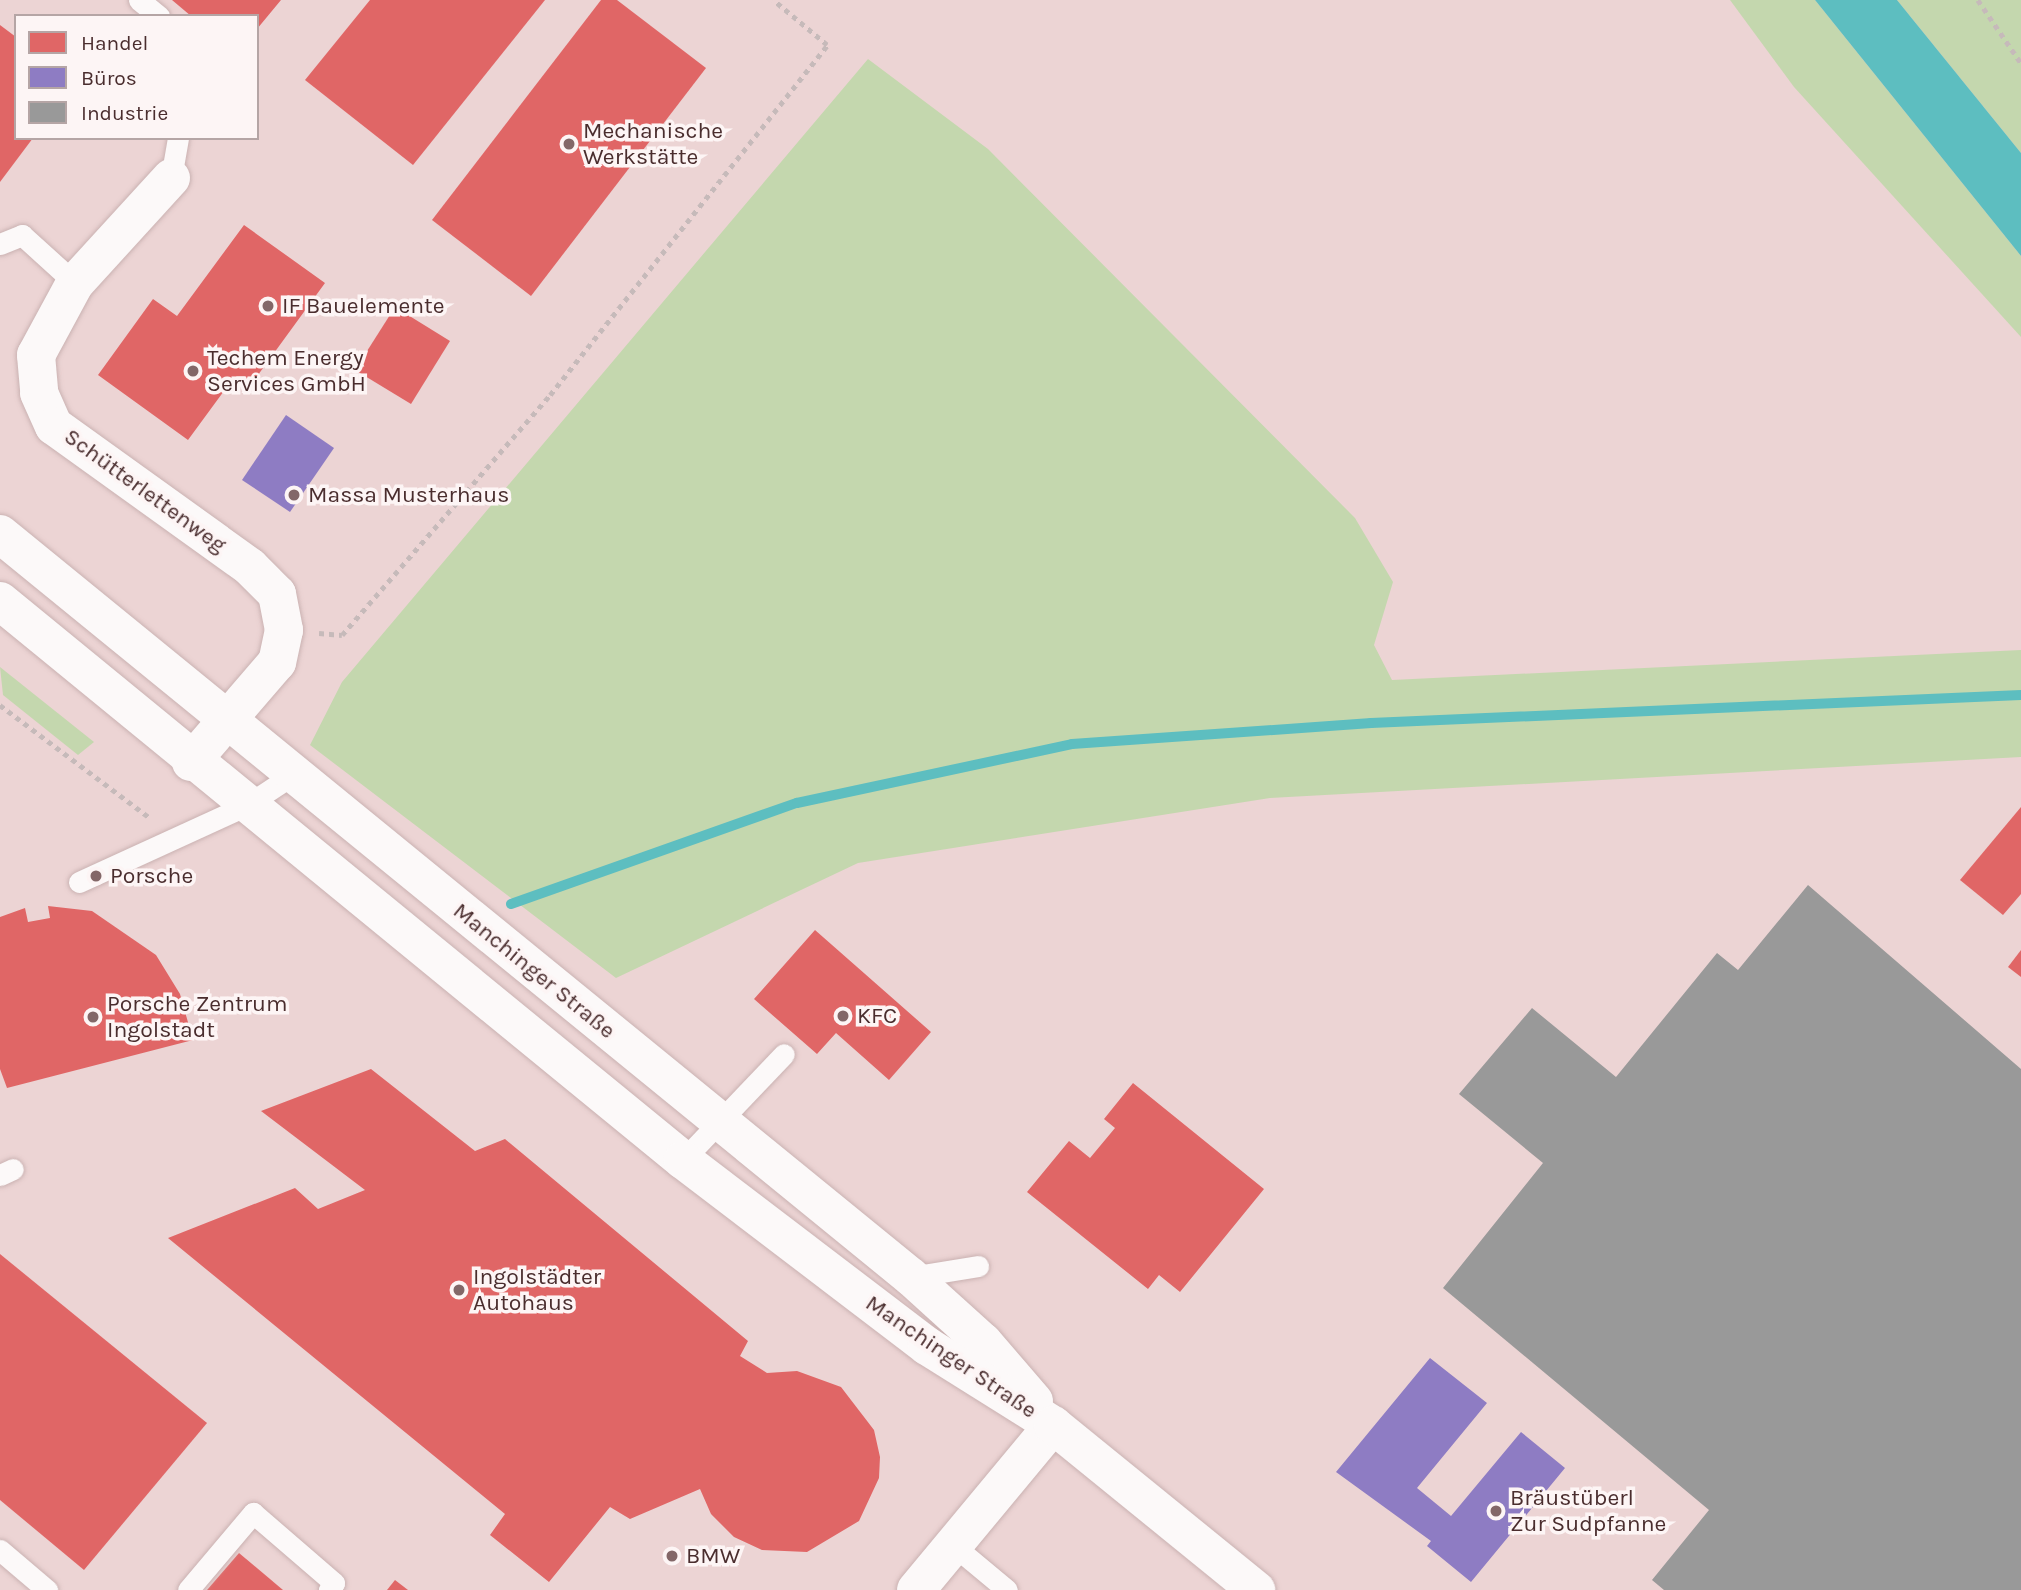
<!DOCTYPE html>
<meta charset="utf-8">
<style>
body{margin:0}
#map{position:relative;width:2021px;height:1590px;overflow:hidden;background:#ecd4d4;font-family:Karla,sans-serif}
div>[style]{position:absolute}
.green>*{inset:0;background:#c4d7ae}
.water>*{inset:0;background:#5dbec0}
.shops>*{inset:0;background:#e06666}
.offices>*{inset:0;background:#8e7cc3}
.industry>*{inset:0;background:#999}
.stream>*{height:10px;margin:-5px;padding:0 5px;transform-origin:5px;border-radius:5px;background:#5dbec0}
.path>*{height:4.5px;margin-top:-2.25px;transform-origin:0;background:repeating-linear-gradient(90deg,#c6baba 0 5px,transparent 0 10px)}
.roads{filter:drop-shadow(0 0 2px #cab2b2) drop-shadow(0 0 2px #cab2b2)}
.lane>*{height:21px;margin:-10.5px;padding:0 10.5px;transform-origin:10.5px;border-radius:10.5px;background:#fcf9f9}
.street>*{height:38px;margin:-19px;padding:0 19px;transform-origin:19px;border-radius:19px;background:#fcf9f9}
.secondary>*{height:38px;margin:-19px;padding:0 19px;transform-origin:19px;border-radius:19px;background:#fcf9f9}
.dots>*{width:19px;height:19px;translate:-50% -50%;box-sizing:border-box;border:4px solid #fdf5f5;border-radius:50%}
span{translate:-50% -50%;white-space:nowrap;text-align:center;line-height:1.15;-webkit-text-stroke:7px #fdf5f5;paint-order:stroke}
.poi-label{font-size:23px;color:#4a2d2e}
.left{translate:0 -50%;text-align:left}
.street-label{font-size:23px;color:#4a2d2e}
.legend{position:absolute;left:14px;top:14px;width:245px;height:126px;box-sizing:border-box;background:#fdf5f5;border:2px solid #b5a5a5;margin:0;padding:9px 12px;list-style:none;font-size:21px;color:#4a2d2e}
.legend li{display:flex;align-items:center;gap:14px;height:35px}
.legend b{width:35px;border:2px solid #b5a5a5}
</style>
<div id="map">
<div class="green">
<i style="clip-path:polygon(1730px 0,1815px 0,2021px 256px,2021px 337px,1794px 87px)"></i>
<i style="clip-path:polygon(1897px 0,2021px 0,2021px 153px)"></i>
<i style="clip-path:polygon(868px 59px,988px 149px,1355px 518px,1393px 582px,1374px 645px,1392px 680px,2021px 650px,2021px 757px,1270px 798px,858px 863px,616px 978px,310px 745px,342px 682px)"></i>
<i style="clip-path:polygon(0 667px,94px 742px,78px 755px,3px 695px)"></i>
</div>
<div class="water">
<i style="clip-path:polygon(1815px 0,1897px 0,2021px 153px,2021px 256px)"></i>
</div>
<div class="shops">
<i style="clip-path:polygon(172px 0,281px 0,257px 29px,257px 16px,191px 16px)"></i>
<i style="clip-path:polygon(370px 0,545px 0,413px 165px,305px 80px)"></i>
<i style="clip-path:polygon(601px 0,617px 0,706px 68px,531px 296px,432px 220px)"></i>
<i style="clip-path:polygon(0 25px,16px 37px,16px 138px,33px 138px,0 182px)"></i>
<i style="clip-path:polygon(244px 225px,325px 283px,247px 390px,232px 380px,188px 440px,98px 375px,153px 299px,177px 316px)"></i>
<i style="clip-path:polygon(395px 307px,450px 341px,411px 404px,355px 370px)"></i>
<i style="clip-path:polygon(2021px 807px,2021px 894px,2003px 915px,1960px 880px)"></i>
<i style="clip-path:polygon(48px 906px,92px 911px,156px 955px,180px 994px,193px 1040px,7px 1088px,0 1069px,0 917px,25px 908px,28px 922px,50px 918px)"></i>
<i style="clip-path:polygon(815px 930px,931px 1032px,889px 1080px,836px 1033px,817px 1054px,754px 999px)"></i>
<i style="clip-path:polygon(2021px 950px,2021px 977px,2008px 967px)"></i>
<i style="clip-path:polygon(371px 1069px,475px 1151px,505px 1139px,748px 1341px,740px 1356px,767px 1373px,797px 1371px,841px 1387px,874px 1430px,880px 1457px,879px 1478px,859px 1521px,807px 1552px,762px 1550px,734px 1537px,711px 1514px,700px 1489px,630px 1519px,610px 1507px,549px 1582px,490px 1535px,505px 1514px,168px 1238px,295px 1188px,318px 1209px,365px 1190px,261px 1111px)"></i>
<i style="clip-path:polygon(1133px 1083px,1264px 1189px,1180px 1292px,1159px 1275px,1148px 1289px,1027px 1192px,1069px 1141px,1090px 1158px,1115px 1128px,1104px 1119px)"></i>
<i style="clip-path:polygon(0 1254px,207px 1423px,84px 1570px,0 1500px)"></i>
<i style="clip-path:polygon(239px 1553px,283px 1590px,207px 1590px)"></i>
<i style="clip-path:polygon(395px 1580px,408px 1590px,387px 1590px)"></i>
</div>
<div class="offices">
<i style="clip-path:polygon(286px 415px,334px 448px,290px 512px,242px 480px)"></i>
<i style="clip-path:polygon(1430px 1358px,1487px 1403px,1417px 1488px,1451px 1516px,1521px 1432px,1565px 1468px,1471px 1582px,1427px 1546px,1431px 1541px,1336px 1472px)"></i>
</div>
<div class="industry">
<i style="clip-path:polygon(1808px 885px,2021px 1069px,2021px 1590px,1664px 1590px,1652px 1580px,1709px 1510px,1443px 1288px,1543px 1163px,1459px 1094px,1532px 1008px,1616px 1077px,1717px 953px,1738px 970px)"></i>
</div>
<div class="stream">
<i style="left:511px;top:904px;width:303px;rotate:-19.5deg"></i>
<i style="left:797px;top:803px;width:281px;rotate:-12.1deg"></i>
<i style="left:1072px;top:744px;width:300px;rotate:-4deg"></i>
<i style="left:1371px;top:723px;width:651px;rotate:-2.47deg"></i>
</div>
<div class="path">
<i style="left:1978px;top:0;width:76px;rotate:55.7deg"></i>
<i style="left:319px;top:633px;width:23px;rotate:5deg"></i>
<i style="left:342px;top:635px;width:318px;rotate:-49.1deg"></i>
<i style="left:550px;top:395px;width:446px;rotate:-51.6deg"></i>
<i style="left:827px;top:45px;width:70px;rotate:-140.2deg"></i>
<i style="left:0;top:705px;width:188px;rotate:37deg"></i>
</div>
<div class="roads">
<div class="lane">
<i style="left:139px;top:0;width:26px;rotate:39deg"></i>
<i style="left:171px;top:178px;width:41px;rotate:-80.1deg"></i>
<i style="left:0;top:244px;width:24px;rotate:-22deg"></i>
<i style="left:22px;top:235px;width:72px;rotate:42.2deg"></i>
<i style="left:79px;top:882px;width:185px;rotate:-24.6deg"></i>
<i style="left:247px;top:805px;width:53px;rotate:-33.4deg"></i>
<i style="left:683px;top:1160px;width:146px;rotate:-46.4deg"></i>
<i style="left:0;top:1175px;width:14px;rotate:-25deg"></i>
<i style="left:911px;top:1277px;width:68px;rotate:-9.3deg"></i>
<i style="left:953px;top:1545px;width:70px;rotate:39.8deg"></i>
<i style="left:0;top:1550px;width:62px;rotate:40.4deg"></i>
<i style="left:188px;top:1590px;width:101px;rotate:-49.8deg"></i>
<i style="left:253px;top:1513px;width:107px;rotate:40.8deg"></i>
<i style="left:334px;top:1583px;width:9px;rotate:126deg"></i>
</div>
<div class="street">
<i style="left:171px;top:178px;width:142px;rotate:132.4deg"></i>
<i style="left:75px;top:283px;width:82px;rotate:118.4deg"></i>
<i style="left:36px;top:355px;width:38px;rotate:85deg"></i>
<i style="left:39px;top:393px;width:36px;rotate:66deg"></i>
<i style="left:54px;top:426px;width:241px;rotate:35.7deg"></i>
<i style="left:250px;top:567px;width:38px;rotate:45deg"></i>
<i style="left:277px;top:594px;width:37px;rotate:79deg"></i>
<i style="left:284px;top:630px;width:33px;rotate:102deg"></i>
<i style="left:277px;top:662px;width:132px;rotate:130.7deg"></i>
<i style="left:916px;top:1590px;width:214px;rotate:-50.3deg"></i>
</div>
<div class="secondary">
<i style="left:0;top:534px;width:1176px;rotate:39.2deg"></i>
<i style="left:911px;top:1277px;width:97px;rotate:42.1deg"></i>
<i style="left:983px;top:1342px;width:78px;rotate:49.2deg"></i>
<i style="left:0;top:601px;width:883px;rotate:39.3deg"></i>
<i style="left:683px;top:1160px;width:307px;rotate:37.3deg"></i>
<i style="left:927px;top:1346px;width:149px;rotate:32.1deg"></i>
<i style="left:1053px;top:1425px;width:262px;rotate:39.1deg"></i>
</div>
</div>
<div class="dots">
<i style="left:569px;top:144px;background:#836768"></i>
<i style="left:268px;top:306px;background:#836768"></i>
<i style="left:193px;top:371px;background:#836768"></i>
<i style="left:294px;top:495px;background:#836768"></i>
<i style="left:96px;top:876px;background:#836768"></i>
<i style="left:843px;top:1016px;background:#836768"></i>
<i style="left:93px;top:1017px;background:#836768"></i>
<i style="left:459px;top:1290px;background:#836768"></i>
<i style="left:1496px;top:1511px;background:#836768"></i>
<i style="left:672px;top:1556px;background:#836768"></i>
</div>
<div class="poi-label">
<span class="left" style="left:583px;top:144px">Mechanische<br>Werkstätte</span>
<span class="left" style="left:282px;top:306px">IF Bauelemente</span>
<span class="left" style="left:207px;top:371px">Techem Energy<br>Services GmbH</span>
<span class="left" style="left:308px;top:495px">Massa Musterhaus</span>
<span class="left" style="left:110px;top:876px">Porsche</span>
<span class="left" style="left:107px;top:1017px">Porsche Zentrum<br>Ingolstadt</span>
<span class="left" style="left:857px;top:1016px">KFC</span>
<span class="left" style="left:473px;top:1290px">Ingolstädter<br>Autohaus</span>
<span class="left" style="left:1510px;top:1511px">Bräustüberl<br>Zur Sudpfanne</span>
<span class="left" style="left:686px;top:1556px">BMW</span>
</div>
<div class="street-label">
<span style="left:145px;top:491px;rotate:36deg">Schütterlettenweg</span>
<span style="left:534px;top:971px;rotate:39deg">Manchinger Straße</span>
<span style="left:951px;top:1357px;rotate:34deg">Manchinger Straße</span>
</div>
<ul class="legend">
<li><b style="height:19px;background:#e06666"></b>Handel</li>
<li><b style="height:19px;background:#8e7cc3"></b>Büros</li>
<li><b style="height:19px;background:#999"></b>Industrie</li>
</ul>
</div>
